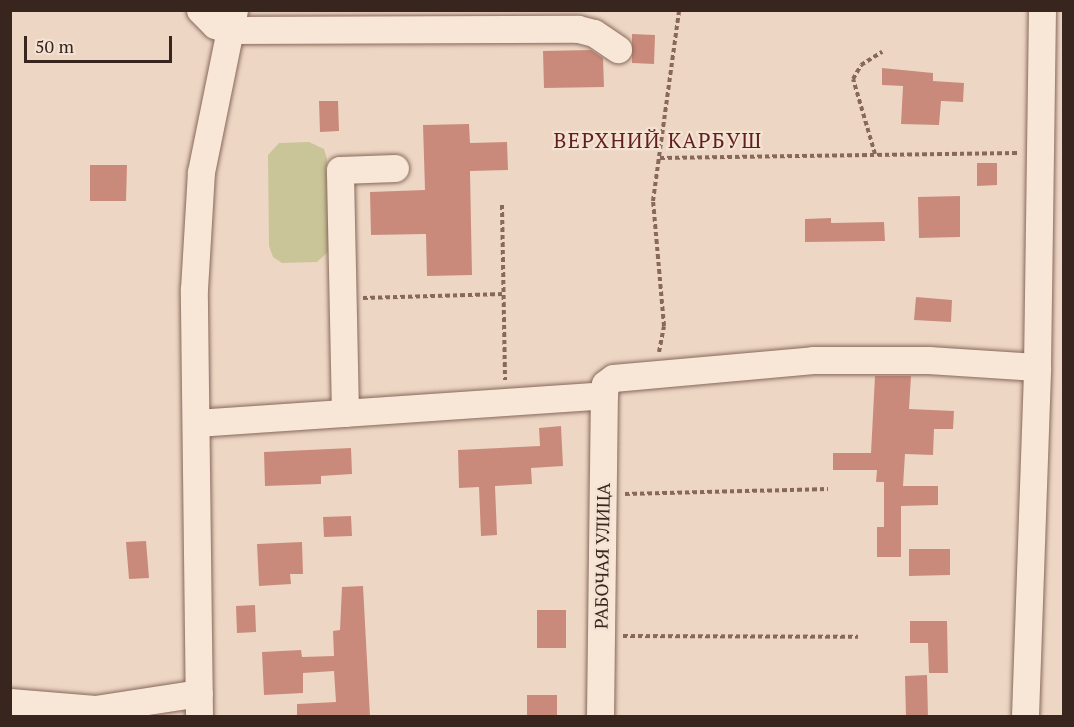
<!DOCTYPE html>
<meta charset="utf-8">
<style>
body{margin:0}
#map{position:relative;width:1074px;height:727px;overflow:hidden;background:#edd7c4;font-family:"PT Serif",serif}
div>[style]{position:absolute}
.green>*{inset:0;background:#cac598}
.building>*{inset:0;background:#ca8a7b}
.path>*{height:4px;margin-top:-2px;transform-origin:0;background:repeating-linear-gradient(90deg,#87685b 0 4.5px,transparent 0 7.5px)}
.roads{filter:drop-shadow(0 0 2px #87685b) drop-shadow(0 0 2px #87685b)}
.minor>*{height:27px;margin:-13.5px;padding:0 13.5px;transform-origin:13.5px;border-radius:13.5px;background:#f8e6d7}
span{translate:-50% -50%;white-space:nowrap;text-align:center;line-height:1.15;-webkit-text-stroke:4.5px #f4e3d3;paint-order:stroke}
.street-label{font-size:18px;color:#37251e}
.quarter-label{font-size:21px;color:#621f20;letter-spacing:1.5px}
.frame{position:absolute;inset:0;border:12px solid #37251e;pointer-events:none}
.scale{position:absolute;left:24px;top:36px;width:148px;height:27px;box-sizing:border-box;border:3px solid #37251e;border-top:0;padding-left:8px;font-size:18px;line-height:21px;white-space:nowrap;color:#37251e;-webkit-text-stroke:4px #f4e3d3;paint-order:stroke}
</style>
<div id="map">
<div class="green">
<i style="clip-path:polygon(309px 142px,324px 149px,327px 159px,329px 251px,317px 262px,282px 263px,273px 257px,269px 246px,268px 155px,279px 143px)"></i>
</div>
<div class="building">
<i style="clip-path:polygon(632px 34px,655px 35px,654px 64px,632px 63px)"></i>
<i style="clip-path:polygon(591px 50px,603px 58px,604px 87px,544px 88px,543px 51px)"></i>
<i style="clip-path:polygon(882px 68px,933px 73px,933px 81px,964px 83px,963px 102px,941px 101px,939px 125px,901px 124px,903px 86px,882px 85px)"></i>
<i style="clip-path:polygon(319px 101px,338px 101px,339px 131px,320px 132px)"></i>
<i style="clip-path:polygon(469px 124px,470px 143px,507px 142px,508px 170px,470px 171px,472px 275px,427px 276px,426px 234px,371px 235px,370px 192px,425px 190px,423px 125px)"></i>
<i style="clip-path:polygon(977px 163px,997px 163px,997px 185px,977px 186px)"></i>
<i style="clip-path:polygon(90px 165px,127px 165px,126px 201px,90px 201px)"></i>
<i style="clip-path:polygon(960px 196px,960px 237px,919px 238px,918px 197px)"></i>
<i style="clip-path:polygon(831px 218px,831px 223px,884px 222px,885px 241px,805px 242px,805px 219px)"></i>
<i style="clip-path:polygon(916px 297px,952px 300px,951px 322px,914px 320px)"></i>
<i style="clip-path:polygon(875px 376px,911px 376px,909px 409px,954px 411px,953px 429px,934px 429px,933px 455px,905px 454px,903px 486px,938px 486px,938px 505px,901px 506px,901px 557px,877px 557px,877px 527px,884px 527px,884px 482px,876px 482px,877px 470px,833px 470px,833px 453px,871px 453px)"></i>
<i style="clip-path:polygon(561px 426px,563px 466px,531px 468px,532px 484px,495px 486px,497px 535px,481px 536px,479px 487px,459px 488px,458px 450px,540px 446px,539px 428px)"></i>
<i style="clip-path:polygon(351px 448px,352px 474px,321px 476px,321px 484px,265px 486px,264px 452px)"></i>
<i style="clip-path:polygon(351px 516px,352px 536px,324px 537px,323px 517px)"></i>
<i style="clip-path:polygon(146px 541px,149px 578px,129px 579px,126px 542px)"></i>
<i style="clip-path:polygon(302px 542px,303px 574px,290px 574px,291px 584px,259px 586px,257px 544px)"></i>
<i style="clip-path:polygon(909px 549px,950px 549px,950px 575px,909px 576px)"></i>
<i style="clip-path:polygon(363px 586px,370px 716px,297px 717px,297px 704px,336px 702px,334px 671px,303px 673px,303px 693px,264px 695px,262px 652px,301px 650px,302px 657px,334px 656px,333px 631px,340px 630px,342px 587px)"></i>
<i style="clip-path:polygon(255px 605px,256px 632px,237px 633px,236px 606px)"></i>
<i style="clip-path:polygon(537px 610px,566px 610px,566px 648px,537px 648px)"></i>
<i style="clip-path:polygon(910px 621px,947px 621px,948px 673px,929px 673px,928px 643px,910px 643px)"></i>
<i style="clip-path:polygon(927px 675px,928px 717px,906px 717px,905px 676px)"></i>
<i style="clip-path:polygon(527px 695px,557px 695px,557px 717px,527px 717px)"></i>
</div>
<div class="path">
<i style="left:875px;top:154px;width:78px;rotate:-106.3deg"></i>
<i style="left:853px;top:79px;width:16px;rotate:-60deg"></i>
<i style="left:861px;top:65px;width:25px;rotate:-32deg"></i>
<i style="left:660px;top:158px;width:359px;rotate:-0.8deg"></i>
<i style="left:502px;top:205px;width:175px;rotate:89deg"></i>
<i style="left:363px;top:298px;width:141px;rotate:-1.6deg"></i>
<i style="left:659px;top:352px;width:26px;rotate:-79deg"></i>
<i style="left:664px;top:326px;width:125px;rotate:-95deg"></i>
<i style="left:653px;top:201px;width:193px;rotate:-82.2deg"></i>
<i style="left:625px;top:494px;width:203px;rotate:-1.4deg"></i>
<i style="left:623px;top:636px;width:235px;rotate:0.2deg"></i>
</div>
<div class="roads">
<div class="minor">
<i style="left:200px;top:10px;width:21px;rotate:45deg"></i>
<i style="left:215px;top:25px;width:14px;rotate:21deg"></i>
<i style="left:228px;top:30px;width:350px;rotate:-0.2deg"></i>
<i style="left:578px;top:29px;width:16px;rotate:14deg"></i>
<i style="left:594px;top:33px;width:29px;rotate:34deg"></i>
<i style="left:345px;top:413px;width:243px;rotate:-91.2deg"></i>
<i style="left:340px;top:170px;width:55px;rotate:-2.1deg"></i>
<i style="left:196px;top:423px;width:409px;rotate:-3.9deg"></i>
<i style="left:604px;top:395px;width:11px;rotate:-85deg"></i>
<i style="left:605px;top:384px;width:10px;rotate:-37deg"></i>
<i style="left:613px;top:378px;width:201px;rotate:-5.1deg"></i>
<i style="left:813px;top:360px;width:115px"></i>
<i style="left:928px;top:360px;width:109px;rotate:3.7deg"></i>
<i style="left:10px;top:702px;width:85px;rotate:4.7deg"></i>
<i style="left:95px;top:709px;width:105px;rotate:-8.7deg"></i>
<i style="left:199px;top:716px;width:427px;rotate:-90.7deg"></i>
<i style="left:194px;top:289px;width:117px;rotate:-86.6deg"></i>
<i style="left:201px;top:172px;width:165px;rotate:-78.5deg"></i>
<i style="left:600px;top:716px;width:321px;rotate:-89.3deg"></i>
<i style="left:1025px;top:716px;width:349px;rotate:-88deg"></i>
<i style="left:1037px;top:367px;width:357px;rotate:-89.2deg"></i>
</div>
</div>
<div class="street-label">
<span style="left:602px;top:556px;rotate:-89deg">РАБОЧАЯ УЛИЦА</span>
</div>
<div class="quarter-label">
<span style="left:658px;top:140px">ВЕРХНИЙ КАРБУШ</span>
</div>
<div class="frame"></div>
<div class="scale">50 m</div>
</div>
